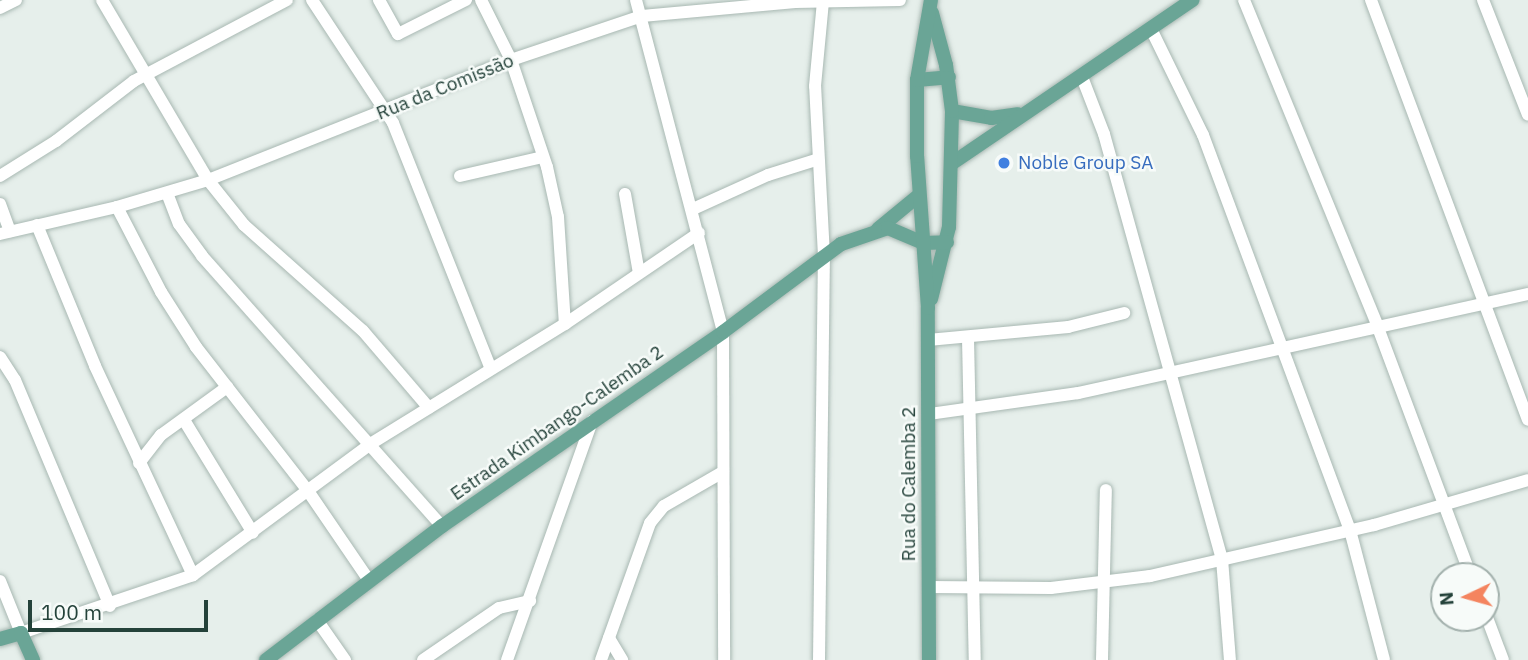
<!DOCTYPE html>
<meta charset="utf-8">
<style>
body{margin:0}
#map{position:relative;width:1528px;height:660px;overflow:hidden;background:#e6efeb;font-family:"IBM Plex Sans",sans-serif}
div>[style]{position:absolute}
.roads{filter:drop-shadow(0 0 2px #a8b8b2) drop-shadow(0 0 2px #a8b8b2)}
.minor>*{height:12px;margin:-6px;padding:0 6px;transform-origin:6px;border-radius:6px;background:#fff}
.major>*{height:14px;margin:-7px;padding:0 7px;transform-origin:7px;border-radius:7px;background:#6aa596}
.dots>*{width:19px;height:19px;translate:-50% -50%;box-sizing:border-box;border:4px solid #f7fbf9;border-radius:50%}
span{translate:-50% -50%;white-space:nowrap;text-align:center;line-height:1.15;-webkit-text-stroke:5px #f7fbf9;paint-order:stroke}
.street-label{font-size:19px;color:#24423a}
.shop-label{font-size:19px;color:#366cbe}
.left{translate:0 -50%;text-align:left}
.north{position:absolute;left:1430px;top:562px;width:70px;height:70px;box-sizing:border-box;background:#f7fbf9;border:2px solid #a3b1ad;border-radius:50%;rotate:265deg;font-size:19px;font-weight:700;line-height:28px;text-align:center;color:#24423a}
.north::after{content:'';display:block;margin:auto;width:24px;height:32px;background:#f4845f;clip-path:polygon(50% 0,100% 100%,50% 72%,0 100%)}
.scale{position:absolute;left:28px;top:600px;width:180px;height:32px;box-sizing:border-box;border:4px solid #24423a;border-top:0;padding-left:9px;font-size:21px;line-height:24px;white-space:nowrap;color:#24423a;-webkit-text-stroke:5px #f7fbf9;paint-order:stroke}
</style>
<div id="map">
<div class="roads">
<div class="minor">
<i style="left:102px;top:0;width:209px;rotate:59.5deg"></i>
<i style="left:208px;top:180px;width:58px;rotate:51.3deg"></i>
<i style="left:244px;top:225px;width:159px;rotate:41.7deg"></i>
<i style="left:363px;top:331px;width:101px;rotate:49.4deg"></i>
<i style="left:312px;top:0;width:147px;rotate:56.6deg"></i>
<i style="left:393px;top:123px;width:263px;rotate:68.3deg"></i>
<i style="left:379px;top:0;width:39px;rotate:61deg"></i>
<i style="left:398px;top:34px;width:76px;rotate:-26.6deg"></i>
<i style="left:481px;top:0;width:67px;rotate:63.4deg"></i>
<i style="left:511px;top:60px;width:113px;rotate:71.4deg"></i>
<i style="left:547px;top:167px;width:51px;rotate:77.6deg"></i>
<i style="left:558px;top:217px;width:107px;rotate:86.3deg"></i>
<i style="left:636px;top:0;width:343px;rotate:75.3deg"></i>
<i style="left:723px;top:332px;width:328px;rotate:89.8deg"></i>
<i style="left:1244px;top:0;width:351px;rotate:67.7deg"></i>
<i style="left:1377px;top:325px;width:268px;rotate:69.5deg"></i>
<i style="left:1371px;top:0;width:448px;rotate:69.5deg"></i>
<i style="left:1483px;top:0;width:123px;rotate:68.6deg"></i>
<i style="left:0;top:8px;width:18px;rotate:-27deg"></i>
<i style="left:1151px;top:29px;width:118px;rotate:63.9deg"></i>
<i style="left:1203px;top:135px;width:421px;rotate:69.6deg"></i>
<i style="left:1350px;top:530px;width:134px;rotate:75.3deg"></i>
<i style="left:1082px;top:77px;width:61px;rotate:68.9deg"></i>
<i style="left:1104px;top:134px;width:441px;rotate:74.5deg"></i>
<i style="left:1222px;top:559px;width:101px;rotate:85.5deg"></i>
<i style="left:0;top:176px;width:66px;rotate:-32deg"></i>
<i style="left:56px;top:141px;width:98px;rotate:-37.6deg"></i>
<i style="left:134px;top:81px;width:173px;rotate:-27.9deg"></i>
<i style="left:460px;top:176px;width:85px;rotate:-12.9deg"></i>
<i style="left:167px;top:193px;width:33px;rotate:69deg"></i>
<i style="left:179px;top:224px;width:39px;rotate:54deg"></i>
<i style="left:202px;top:256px;width:361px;rotate:48.4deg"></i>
<i style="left:625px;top:194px;width:80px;rotate:80deg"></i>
<i style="left:0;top:204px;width:29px;rotate:70deg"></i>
<i style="left:117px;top:207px;width:96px;rotate:62.6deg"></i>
<i style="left:161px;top:292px;width:65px;rotate:57.5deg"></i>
<i style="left:196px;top:347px;width:182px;rotate:52.1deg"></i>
<i style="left:308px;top:491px;width:107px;rotate:55.7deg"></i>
<i style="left:693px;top:209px;width:82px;rotate:-24.4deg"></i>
<i style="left:768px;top:175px;width:50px;rotate:-17.4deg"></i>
<i style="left:37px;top:225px;width:152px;rotate:67.6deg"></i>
<i style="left:95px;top:366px;width:231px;rotate:64.9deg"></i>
<i style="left:0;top:234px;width:120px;rotate:-13deg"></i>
<i style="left:117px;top:207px;width:95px;rotate:-16.5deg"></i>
<i style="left:208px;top:180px;width:326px;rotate:-21.6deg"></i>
<i style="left:511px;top:60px;width:138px;rotate:-18.6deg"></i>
<i style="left:642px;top:16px;width:154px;rotate:-5.2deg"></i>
<i style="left:795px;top:2px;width:105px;rotate:-1.1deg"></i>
<i style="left:968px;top:338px;width:322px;rotate:88.8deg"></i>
<i style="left:928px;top:340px;width:141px;rotate:-5.3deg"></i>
<i style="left:1068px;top:327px;width:58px;rotate:-14deg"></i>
<i style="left:0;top:357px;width:27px;rotate:57deg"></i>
<i style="left:15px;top:380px;width:245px;rotate:67.2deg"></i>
<i style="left:929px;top:414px;width:150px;rotate:-8deg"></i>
<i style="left:1078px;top:393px;width:461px;rotate:-12.4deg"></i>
<i style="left:184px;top:420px;width:132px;rotate:58.6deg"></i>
<i style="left:139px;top:463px;width:36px;rotate:-52deg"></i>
<i style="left:161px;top:435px;width:82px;rotate:-36deg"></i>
<i style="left:0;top:581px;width:56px;rotate:68deg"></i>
<i style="left:21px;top:633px;width:182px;rotate:-18.6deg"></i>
<i style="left:193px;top:575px;width:222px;rotate:-36.4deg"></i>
<i style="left:372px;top:443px;width:227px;rotate:-31.7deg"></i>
<i style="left:565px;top:324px;width:162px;rotate:-34.2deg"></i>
<i style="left:929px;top:587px;width:122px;rotate:0.5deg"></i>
<i style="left:1051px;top:588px;width:100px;rotate:-6.9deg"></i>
<i style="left:1150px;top:576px;width:230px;rotate:-12.8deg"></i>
<i style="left:1374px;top:525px;width:160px;rotate:-16.3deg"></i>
<i style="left:1486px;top:615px;width:48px;rotate:69.3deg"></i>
<i style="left:317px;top:620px;width:49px;rotate:55deg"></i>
<i style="left:609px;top:638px;width:26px;rotate:59deg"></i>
<i style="left:423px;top:660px;width:92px;rotate:-34.4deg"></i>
<i style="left:499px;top:608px;width:32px;rotate:-13deg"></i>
<i style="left:507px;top:660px;width:254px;rotate:-70.4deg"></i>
<i style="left:601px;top:660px;width:145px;rotate:-70.3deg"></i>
<i style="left:650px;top:523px;width:22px;rotate:-51deg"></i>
<i style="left:664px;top:506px;width:68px;rotate:-30deg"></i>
<i style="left:819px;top:660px;width:404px;rotate:-89.3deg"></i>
<i style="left:824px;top:256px;width:170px;rotate:-93deg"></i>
<i style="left:815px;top:86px;width:84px;rotate:-84.6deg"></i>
<i style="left:1102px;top:660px;width:170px;rotate:-88.7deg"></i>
</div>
<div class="major">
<i style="left:917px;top:80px;width:32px;rotate:-5deg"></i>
<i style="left:952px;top:111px;width:40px;rotate:10deg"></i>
<i style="left:991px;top:118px;width:27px;rotate:-8deg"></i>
<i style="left:951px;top:164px;width:292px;rotate:-34.2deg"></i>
<i style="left:878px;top:229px;width:52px;rotate:-39.5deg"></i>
<i style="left:931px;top:299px;width:74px;rotate:-76deg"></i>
<i style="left:949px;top:227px;width:116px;rotate:-88.5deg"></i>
<i style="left:952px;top:111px;width:46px;rotate:-97.4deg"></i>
<i style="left:946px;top:65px;width:54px;rotate:-105.1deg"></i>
<i style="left:0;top:639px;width:22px;rotate:-16deg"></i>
<i style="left:21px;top:633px;width:30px;rotate:66deg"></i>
<i style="left:266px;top:660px;width:221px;rotate:-37.3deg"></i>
<i style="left:442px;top:526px;width:341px;rotate:-34.6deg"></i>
<i style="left:723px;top:332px;width:147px;rotate:-36.7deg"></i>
<i style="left:841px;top:244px;width:50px;rotate:-18.8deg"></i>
<i style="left:888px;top:228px;width:38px;rotate:23deg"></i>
<i style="left:923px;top:243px;width:24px;rotate:-2deg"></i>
<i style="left:929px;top:660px;width:352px;rotate:-90.2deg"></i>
<i style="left:928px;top:308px;width:152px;rotate:-94.1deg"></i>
<i style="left:917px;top:156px;width:76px;rotate:-90deg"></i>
<i style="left:917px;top:80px;width:81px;rotate:-80.1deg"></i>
</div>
</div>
<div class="dots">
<i style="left:1004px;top:163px;background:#3f7fe0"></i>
</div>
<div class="street-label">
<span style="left:445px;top:87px;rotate:-22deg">Rua da Comissão</span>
<span style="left:557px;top:423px;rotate:-35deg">Estrada Kimbango-Calemba 2</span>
<span style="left:909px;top:484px;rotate:-90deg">Rua do Calemba 2</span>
</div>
<div class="shop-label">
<span class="left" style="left:1018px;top:163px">Noble Group SA</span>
</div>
<div class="north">N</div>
<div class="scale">100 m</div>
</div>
